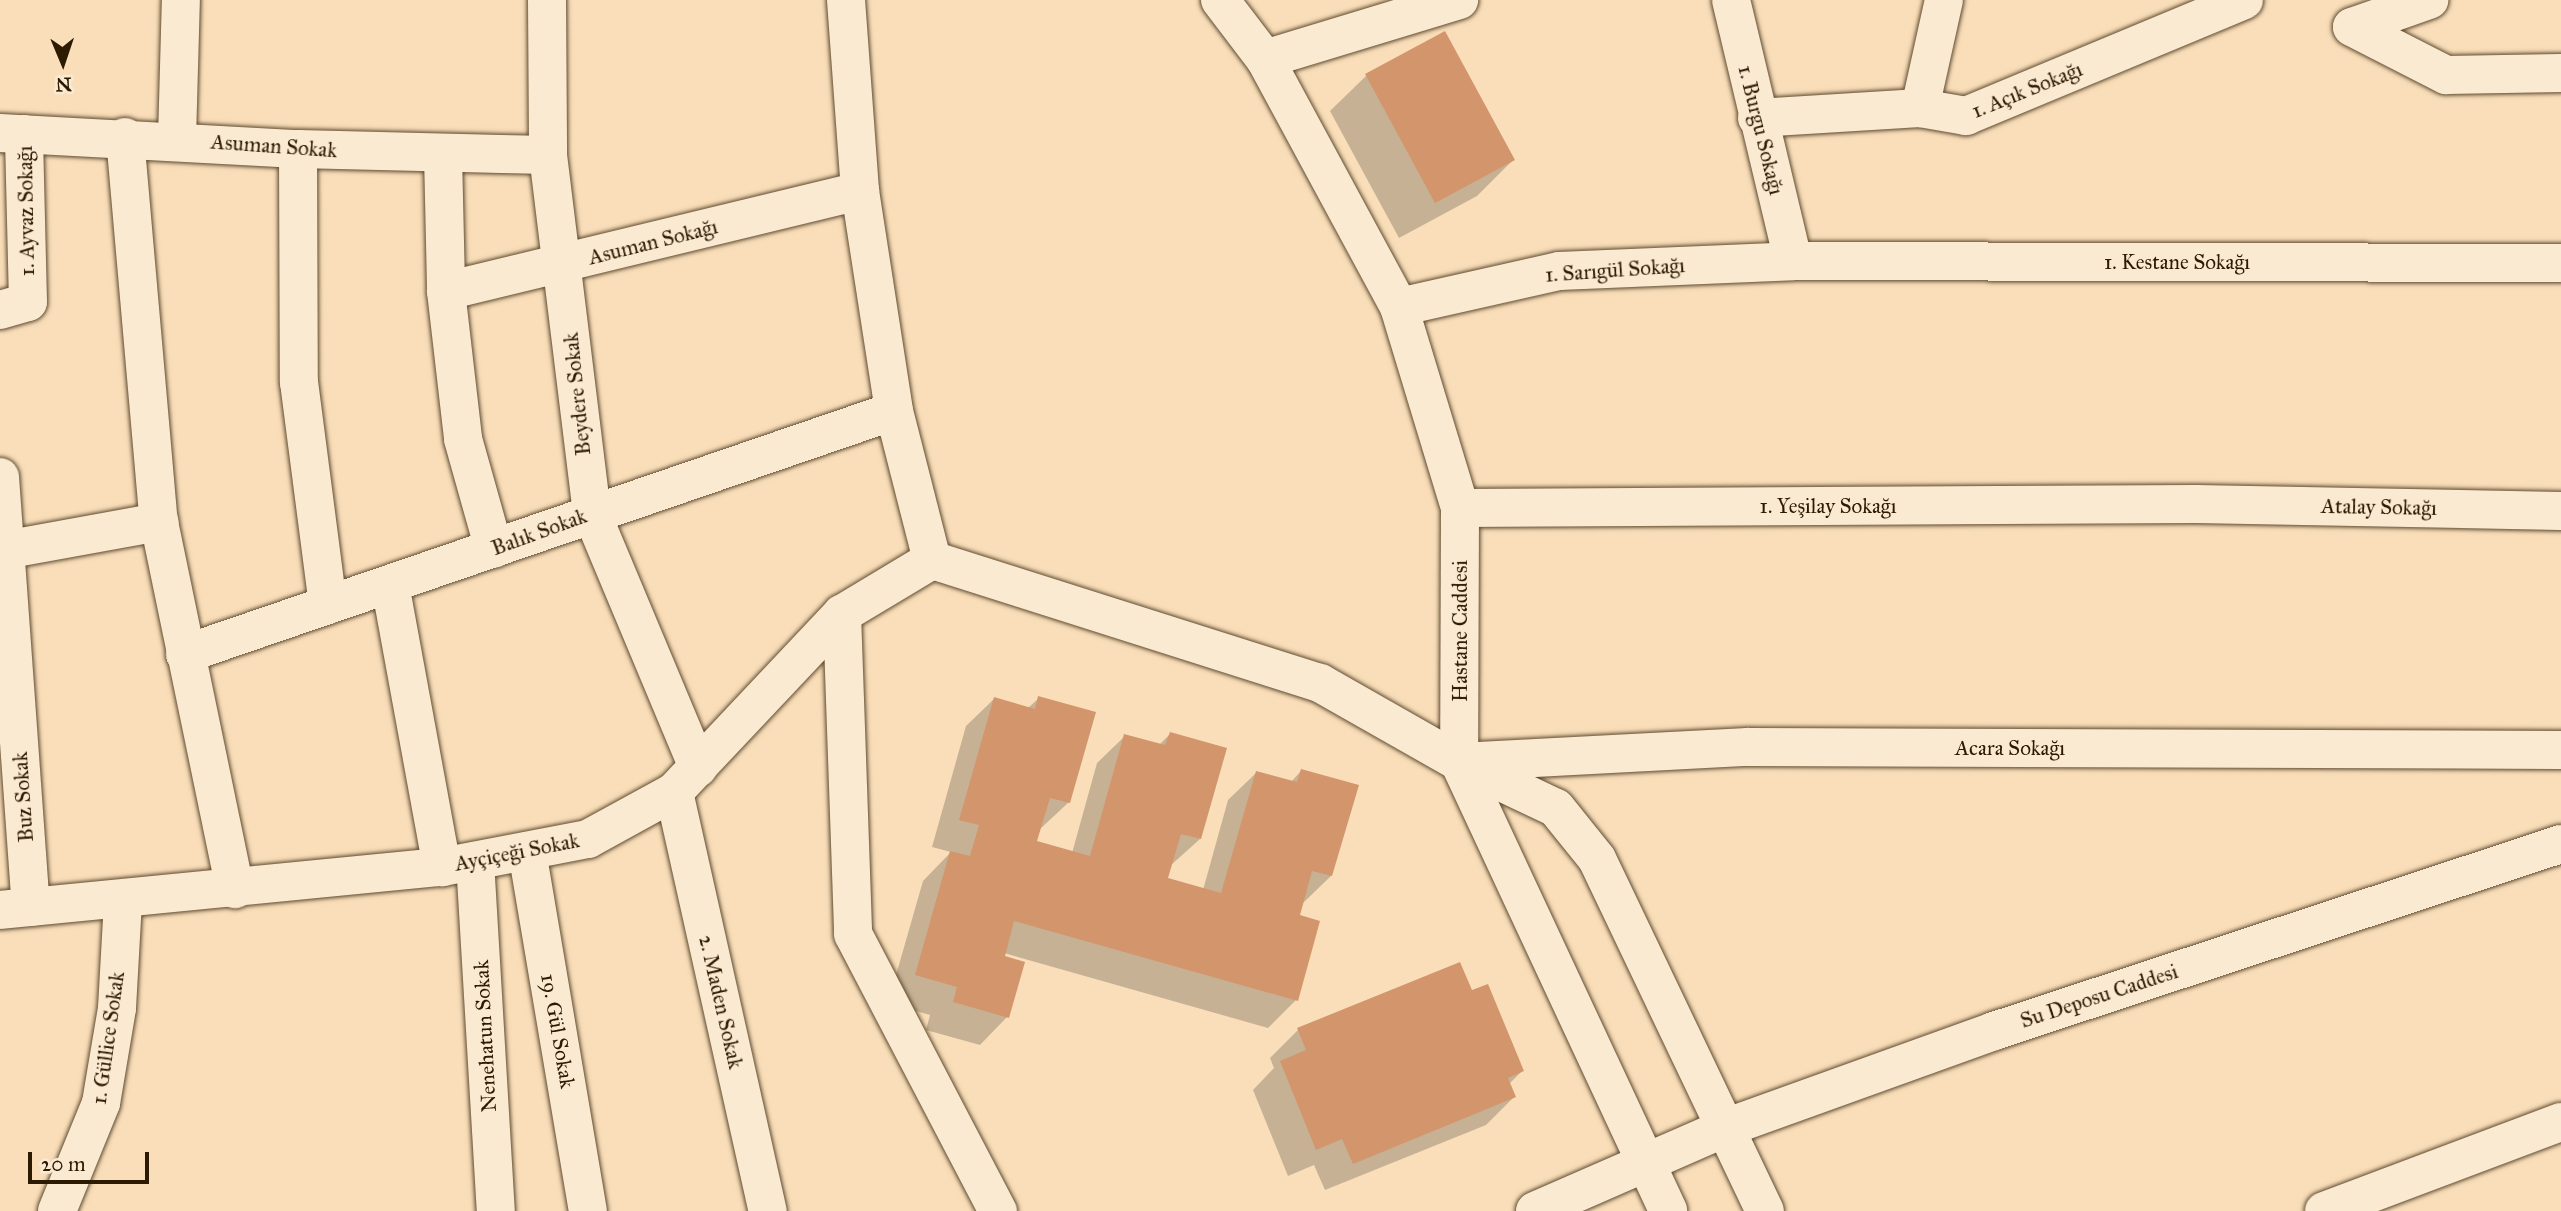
<!DOCTYPE html>
<meta charset="utf-8">
<style>
body{margin:0}
#map{position:relative;width:2561px;height:1211px;overflow:hidden;background:#f9deb9;font-family:"IM FELL Great Primer",serif}
div>[style]{position:absolute}
.shadow>*{inset:0;background:#0003}
.building>*{inset:0;background:#d2956c}
.roads{filter:drop-shadow(0 0 2px #5f4b30) drop-shadow(0 0 2px #5f4b30)}
.street>*{height:38px;margin:-19px;padding:0 19px;transform-origin:19px;border-radius:19px;background:#fbead2}
.secondary>*{height:38px;margin:-19px;padding:0 19px;transform-origin:19px;border-radius:19px;background:#fbead2}
span{translate:-50% -50%;white-space:nowrap;text-align:center;line-height:1.15;-webkit-text-stroke:6px #fbead2;paint-order:stroke}
.street-label{font-size:21px;color:#2c1a03}
.north{position:absolute;left:28px;top:28px;width:70px;height:70px;-webkit-text-stroke:5px #fbead2;paint-order:stroke;rotate:178deg;font-size:19px;font-weight:700;line-height:28px;text-align:center;color:#2c1a03}
.north::after{content:'';display:block;margin:auto;width:24px;height:32px;background:#2c1a03;clip-path:polygon(50% 0,100% 100%,50% 72%,0 100%)}
.scale{position:absolute;left:28px;top:1152px;width:121px;height:32px;box-sizing:border-box;border:4px solid #2c1a03;border-top:0;padding-left:9px;font-size:21px;line-height:24px;white-space:nowrap;color:#2c1a03;-webkit-text-stroke:5px #fbead2;paint-order:stroke}
</style>
<div id="map">
<div class="shadow">
<i style="clip-path:polygon(1444px 34px,1513px 160px,1477px 196px,1399px 238px,1330px 111px,1366px 76px)"></i>
<i style="clip-path:polygon(1039px 698px,1069px 802px,1039px 830px,1035px 842px,1072px 853px,1097px 763px,1125px 736px,1159px 745px,1170px 734px,1200px 839px,1170px 866px,1166px 879px,1203px 890px,1228px 800px,1256px 773px,1291px 782px,1301px 771px,1331px 876px,1303px 903px,1298px 916px,1296px 1000px,1268px 1028px,1004px 953px,1007px 1017px,980px 1045px,926px 1030px,930px 1015px,888px 1003px,923px 881px,951px 852px,932px 847px,966px 726px,994px 699px,1028px 708px)"></i>
<i style="clip-path:polygon(1459px 964px,1471px 992px,1522px 1071px,1509px 1084px,1514px 1097px,1486px 1125px,1325px 1190px,1314px 1165px,1288px 1176px,1253px 1090px,1274px 1068px,1270px 1058px,1298px 1030px)"></i>
</div>
<div class="building">
<i style="clip-path:polygon(1445px 31px,1515px 160px,1435px 203px,1365px 74px)"></i>
<i style="clip-path:polygon(1038px 696px,1096px 712px,1070px 803px,1050px 798px,1037px 841px,1090px 856px,1124px 734px,1165px 745px,1170px 732px,1227px 748px,1201px 839px,1181px 834px,1168px 878px,1221px 893px,1256px 771px,1297px 782px,1301px 769px,1359px 785px,1332px 876px,1312px 871px,1300px 915px,1320px 921px,1298px 1001px,1014px 921px,1005px 956px,1025px 962px,1009px 1018px,953px 1002px,957px 987px,915px 975px,950px 851px,970px 856px,979px 825px,959px 820px,994px 697px,1035px 709px)"></i>
<i style="clip-path:polygon(1460px 962px,1472px 990px,1488px 984px,1524px 1071px,1508px 1078px,1516px 1097px,1353px 1164px,1342px 1139px,1316px 1150px,1280px 1061px,1306px 1050px,1297px 1028px)"></i>
</div>
<div class="roads">
<div class="street">
<i style="left:547px;top:0;width:155px;rotate:89.6deg"></i>
<i style="left:548px;top:155px;width:362px;rotate:83deg"></i>
<i style="left:592px;top:514px;width:275px;rotate:67.3deg"></i>
<i style="left:846px;top:0;width:192px;rotate:85.8deg"></i>
<i style="left:860px;top:191px;width:223px;rotate:81.2deg"></i>
<i style="left:894px;top:411px;width:154px;rotate:75.7deg"></i>
<i style="left:1731px;top:0;width:268px;rotate:76.6deg"></i>
<i style="left:2352px;top:27px;width:106px;rotate:27.1deg"></i>
<i style="left:2446px;top:75px;width:115px;rotate:-1deg"></i>
<i style="left:2352px;top:27px;width:82px;rotate:-19.3deg"></i>
<i style="left:1265px;top:59px;width:203px;rotate:-16.9deg"></i>
<i style="left:1920px;top:108px;width:111px;rotate:-77.5deg"></i>
<i style="left:1757px;top:118px;width:163px;rotate:-3.5deg"></i>
<i style="left:1920px;top:108px;width:47px;rotate:9.9deg"></i>
<i style="left:1966px;top:116px;width:301px;rotate:-22.6deg"></i>
<i style="left:0;top:133px;width:298px;rotate:3.1deg"></i>
<i style="left:298px;top:149px;width:250px;rotate:1.4deg"></i>
<i style="left:125px;top:137px;width:386px;rotate:85deg"></i>
<i style="left:159px;top:522px;width:375px;rotate:78.3deg"></i>
<i style="left:177px;top:139px;width:139px;rotate:-88.4deg"></i>
<i style="left:298px;top:149px;width:233px;rotate:89.8deg"></i>
<i style="left:299px;top:382px;width:225px;rotate:82.6deg"></i>
<i style="left:443px;top:154px;width:137px;rotate:88.7deg"></i>
<i style="left:446px;top:291px;width:149px;rotate:83.4deg"></i>
<i style="left:463px;top:439px;width:114px;rotate:74.3deg"></i>
<i style="left:446px;top:291px;width:426px;rotate:-13.6deg"></i>
<i style="left:1399px;top:307px;width:164px;rotate:-12.7deg"></i>
<i style="left:1559px;top:271px;width:234px;rotate:-2.4deg"></i>
<i style="left:1793px;top:261px;width:768px;rotate:0.15deg"></i>
<i style="left:0;top:310px;width:29px;rotate:-16deg"></i>
<i style="left:28px;top:302px;width:168px;rotate:-91.4deg"></i>
<i style="left:0;top:477px;width:431px;rotate:85.9deg"></i>
<i style="left:1460px;top:508px;width:736px;rotate:-0.31deg"></i>
<i style="left:2196px;top:504px;width:365px;rotate:1.1deg"></i>
<i style="left:5px;top:550px;width:157px;rotate:-10.3deg"></i>
<i style="left:932px;top:560px;width:407px;rotate:17.6deg"></i>
<i style="left:1320px;top:683px;width:160px;rotate:29.6deg"></i>
<i style="left:1459px;top:762px;width:289px;rotate:-3deg"></i>
<i style="left:1748px;top:747px;width:813px;rotate:0.21deg"></i>
<i style="left:390px;top:584px;width:288px;rotate:79.6deg"></i>
<i style="left:842px;top:614px;width:320px;rotate:88deg"></i>
<i style="left:853px;top:934px;width:313px;rotate:62.4deg"></i>
<i style="left:185px;top:654px;width:749px;rotate:-18.92deg"></i>
<i style="left:674px;top:792px;width:429px;rotate:77.4deg"></i>
<i style="left:527px;top:851px;width:365px;rotate:80.4deg"></i>
<i style="left:475px;top:861px;width:351px;rotate:86.6deg"></i>
<i style="left:0;top:910px;width:444px;rotate:-5.6deg"></i>
<i style="left:442px;top:867px;width:149px;rotate:-10.9deg"></i>
<i style="left:588px;top:839px;width:98px;rotate:-28.7deg"></i>
<i style="left:674px;top:792px;width:245px;rotate:-46.7deg"></i>
<i style="left:842px;top:614px;width:105px;rotate:-31deg"></i>
<i style="left:57px;top:1211px;width:117px;rotate:-67.8deg"></i>
<i style="left:101px;top:1103px;width:96px;rotate:-80.4deg"></i>
<i style="left:117px;top:1008px;width:108px;rotate:-86.8deg"></i>
<i style="left:2324px;top:1211px;width:253px;rotate:-20.6deg"></i>
</div>
<div class="secondary">
<i style="left:1220px;top:0;width:74px;rotate:52.7deg"></i>
<i style="left:1265px;top:59px;width:282px;rotate:61.6deg"></i>
<i style="left:1399px;top:307px;width:210px;rotate:73.1deg"></i>
<i style="left:1460px;top:508px;width:254px;rotate:90.2deg"></i>
<i style="left:1459px;top:762px;width:495px;rotate:65deg"></i>
<i style="left:1459px;top:762px;width:107px;rotate:25.4deg"></i>
<i style="left:1556px;top:808px;width:65px;rotate:51.2deg"></i>
<i style="left:1597px;top:859px;width:390px;rotate:64.5deg"></i>
<i style="left:1535px;top:1211px;width:207px;rotate:-23.6deg"></i>
<i style="left:1725px;top:1128px;width:286px;rotate:-19.8deg"></i>
<i style="left:1994px;top:1031px;width:597px;rotate:-18.25deg"></i>
</div>
</div>
<div class="street-label">
<span style="left:2027px;top:90px;rotate:-22deg">1. Açık Sokağı</span>
<span style="left:1761px;top:130px;rotate:76deg">1. Burgu Sokağı</span>
<span style="left:274px;top:146px;rotate:4deg">Asuman Sokak</span>
<span style="left:26px;top:211px;rotate:-91deg">1. Ayvaz Sokağı</span>
<span style="left:653px;top:242px;rotate:-14deg">Asuman Sokağı</span>
<span style="left:2177px;top:262px">1. Kestane Sokağı</span>
<span style="left:1615px;top:270px;rotate:-4deg">1. Sarıgül Sokağı</span>
<span style="left:577px;top:394px;rotate:-96deg">Beydere Sokak</span>
<span style="left:1828px;top:506px">1. Yeşilay Sokağı</span>
<span style="left:2379px;top:507px;rotate:1deg">Atalay Sokağı</span>
<span style="left:539px;top:532px;rotate:-20deg">Balık Sokak</span>
<span style="left:1460px;top:631px;rotate:-90deg">Hastane Caddesi</span>
<span style="left:2010px;top:748px">Acara Sokağı</span>
<span style="left:23px;top:797px;rotate:-94deg">Buz Sokak</span>
<span style="left:517px;top:852px;rotate:-11deg">Ayçiçeği Sokak</span>
<span style="left:2099px;top:996px;rotate:-18deg">Su Deposu Caddesi</span>
<span style="left:721px;top:1002px;rotate:77deg">2. Maden Sokak</span>
<span style="left:558px;top:1031px;rotate:80deg">19. Gül Sokak</span>
<span style="left:485px;top:1036px;rotate:-93deg">Nenehatun Sokak</span>
<span style="left:108px;top:1038px;rotate:-82deg">1. Güllice Sokak</span>
</div>
<div class="north">N</div>
<div class="scale">20 m</div>
</div>
